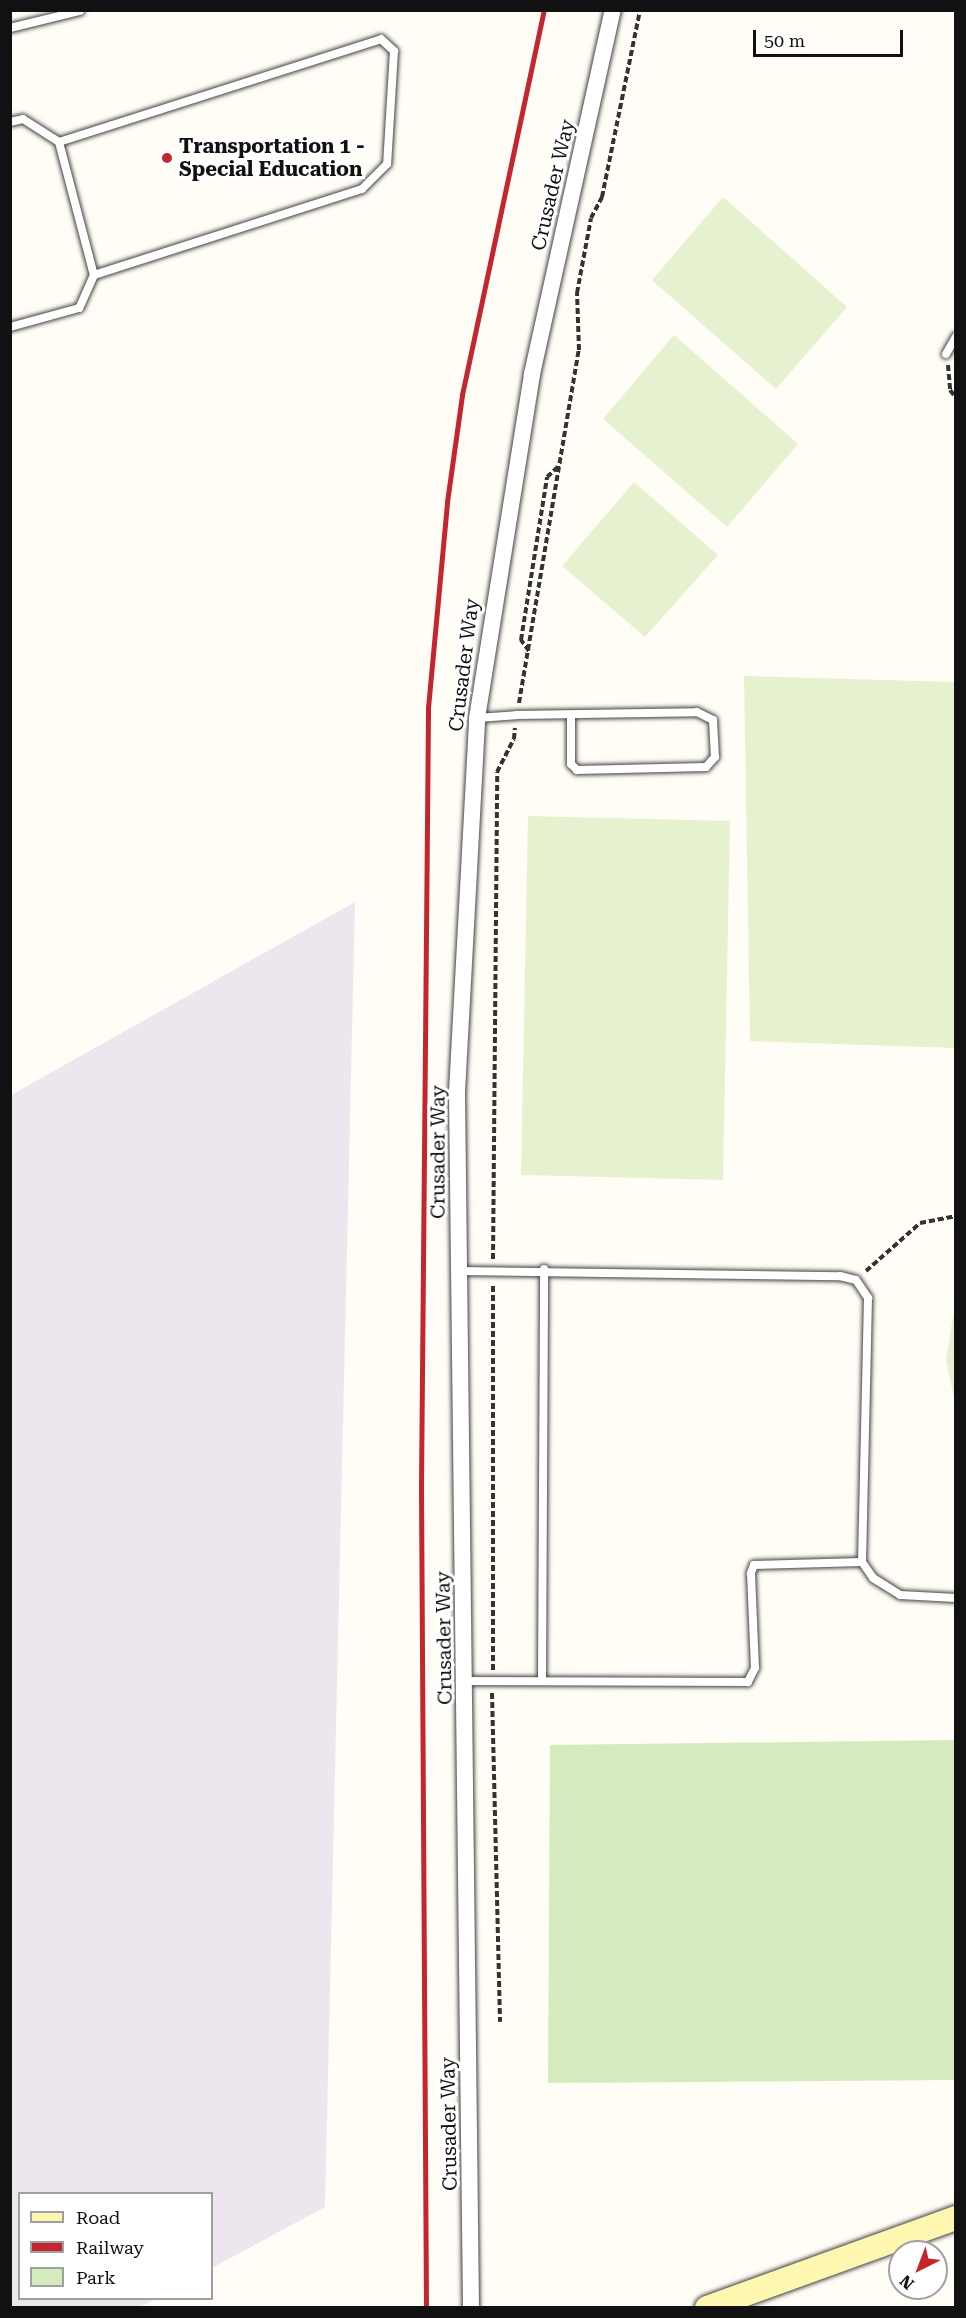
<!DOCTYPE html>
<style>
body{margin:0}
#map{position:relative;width:966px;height:2318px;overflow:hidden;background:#fffdf5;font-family:"Roboto Serif",serif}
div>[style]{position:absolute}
.industrial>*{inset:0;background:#eee6ef}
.green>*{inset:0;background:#d5ebbd}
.pitch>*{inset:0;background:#e6f2cf}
.path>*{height:4px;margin-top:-2px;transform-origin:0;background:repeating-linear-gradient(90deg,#333 0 6px,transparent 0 9px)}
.roads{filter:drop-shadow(0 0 2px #444) drop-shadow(0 0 2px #444)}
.lane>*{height:8px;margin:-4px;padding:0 4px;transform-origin:4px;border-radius:4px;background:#fff}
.street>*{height:16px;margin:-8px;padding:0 8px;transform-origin:8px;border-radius:8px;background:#fff}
.secondary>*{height:24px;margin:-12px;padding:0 12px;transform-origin:12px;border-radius:12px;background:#fff6b0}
.rail>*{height:4.5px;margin:-2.25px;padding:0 2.25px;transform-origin:2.25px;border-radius:2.25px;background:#c4262e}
.dots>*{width:16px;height:16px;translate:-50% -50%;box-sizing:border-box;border:3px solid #fff;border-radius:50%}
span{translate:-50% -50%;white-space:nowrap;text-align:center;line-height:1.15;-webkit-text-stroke:6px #fff;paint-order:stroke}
.poi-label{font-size:20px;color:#111;font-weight:700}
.left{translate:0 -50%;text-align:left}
.street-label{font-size:20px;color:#111}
.frame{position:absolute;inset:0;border:12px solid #111;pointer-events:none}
.legend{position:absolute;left:18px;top:2192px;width:195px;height:108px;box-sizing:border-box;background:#fff;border:2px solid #a0a0a0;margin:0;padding:8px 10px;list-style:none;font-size:18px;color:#111}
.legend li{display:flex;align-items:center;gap:12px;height:30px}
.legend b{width:30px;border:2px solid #a0a0a0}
.north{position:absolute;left:888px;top:2240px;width:60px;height:60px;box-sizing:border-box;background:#fff;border:2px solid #a0a0a0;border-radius:50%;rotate:222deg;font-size:16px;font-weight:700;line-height:24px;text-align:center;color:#111}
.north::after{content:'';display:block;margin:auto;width:21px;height:27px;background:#c4262e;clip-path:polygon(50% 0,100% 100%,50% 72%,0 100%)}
.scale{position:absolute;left:753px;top:30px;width:150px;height:27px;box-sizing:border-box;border:3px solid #111;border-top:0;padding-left:8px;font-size:18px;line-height:21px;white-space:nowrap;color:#111;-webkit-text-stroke:4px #fff;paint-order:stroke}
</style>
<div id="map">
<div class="industrial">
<i style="clip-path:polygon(355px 902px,325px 2207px,212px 2268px,212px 2194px,20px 2194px,20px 2298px,156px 2299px,139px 2307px,11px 2307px,11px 1095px)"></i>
</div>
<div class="green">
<i style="clip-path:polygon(955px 1740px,955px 2080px,548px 2083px,550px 1745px)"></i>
</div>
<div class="pitch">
<i style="clip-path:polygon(723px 197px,847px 307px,776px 389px,652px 280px)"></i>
<i style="clip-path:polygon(674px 335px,798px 444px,727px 527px,603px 419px)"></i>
<i style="clip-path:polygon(634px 482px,718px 555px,645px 637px,562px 566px)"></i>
<i style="clip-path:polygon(744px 676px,955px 682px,955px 1048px,750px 1041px)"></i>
<i style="clip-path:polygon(528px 816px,730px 821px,723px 1180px,521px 1175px)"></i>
<i style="clip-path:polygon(955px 1305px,955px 1403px,946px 1359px)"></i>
</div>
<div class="path">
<i style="left:948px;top:365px;width:25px;rotate:85deg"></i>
<i style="left:950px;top:390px;width:10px;rotate:53deg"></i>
<i style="left:529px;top:651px;width:14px;rotate:-126deg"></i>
<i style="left:521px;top:640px;width:165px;rotate:-80.9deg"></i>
<i style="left:547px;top:477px;width:18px;rotate:-43deg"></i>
<i style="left:519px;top:703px;width:358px;rotate:-80.4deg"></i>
<i style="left:579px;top:350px;width:57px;rotate:-92deg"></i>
<i style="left:577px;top:293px;width:76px;rotate:-79.4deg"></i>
<i style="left:591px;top:218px;width:24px;rotate:-62deg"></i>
<i style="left:602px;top:197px;width:191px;rotate:-78.5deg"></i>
<i style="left:493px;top:1259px;width:487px;rotate:-89.5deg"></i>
<i style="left:497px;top:772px;width:37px;rotate:-63deg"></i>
<i style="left:514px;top:739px;width:11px;rotate:-85deg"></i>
<i style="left:866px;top:1271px;width:72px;rotate:-41.6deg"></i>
<i style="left:920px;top:1223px;width:37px;rotate:-11deg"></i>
<i style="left:493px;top:1670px;width:385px;rotate:-90deg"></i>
<i style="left:492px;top:1693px;width:329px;rotate:88.6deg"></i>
</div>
<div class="roads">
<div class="lane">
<i style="left:10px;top:28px;width:72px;rotate:-13.7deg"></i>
<i style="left:10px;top:122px;width:13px;rotate:-13deg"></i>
<i style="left:23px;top:119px;width:43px;rotate:32.6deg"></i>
<i style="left:59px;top:142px;width:338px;rotate:-17.7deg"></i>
<i style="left:381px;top:39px;width:18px;rotate:43deg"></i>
<i style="left:394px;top:51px;width:113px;rotate:93.5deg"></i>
<i style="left:387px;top:164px;width:35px;rotate:135deg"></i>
<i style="left:362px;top:189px;width:281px;rotate:162.2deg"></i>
<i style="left:94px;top:275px;width:36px;rotate:114deg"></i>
<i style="left:79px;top:308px;width:72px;rotate:164.6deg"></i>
<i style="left:59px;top:142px;width:138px;rotate:75.3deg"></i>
<i style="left:946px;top:354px;width:20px;rotate:-60deg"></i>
<i style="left:477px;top:718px;width:39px;rotate:-4deg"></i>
<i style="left:516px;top:715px;width:181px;rotate:-0.9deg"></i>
<i style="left:697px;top:712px;width:18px;rotate:27deg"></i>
<i style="left:713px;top:720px;width:37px;rotate:87deg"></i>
<i style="left:715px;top:757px;width:13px;rotate:132deg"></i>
<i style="left:706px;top:767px;width:129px;rotate:178.7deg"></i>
<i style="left:577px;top:770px;width:8px;rotate:-135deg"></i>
<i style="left:571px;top:764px;width:49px;rotate:-90deg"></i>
<i style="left:460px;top:1271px;width:380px;rotate:0.8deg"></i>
<i style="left:840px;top:1276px;width:16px;rotate:14deg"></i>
<i style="left:856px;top:1280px;width:22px;rotate:56deg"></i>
<i style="left:868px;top:1298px;width:264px;rotate:91.3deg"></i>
<i style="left:862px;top:1562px;width:108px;rotate:178.4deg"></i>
<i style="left:754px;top:1565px;width:9px;rotate:111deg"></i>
<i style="left:751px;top:1573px;width:95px;rotate:87.6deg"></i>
<i style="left:755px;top:1668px;width:16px;rotate:117deg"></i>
<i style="left:748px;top:1682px;width:282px;rotate:-179.8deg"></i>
<i style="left:862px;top:1562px;width:19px;rotate:55deg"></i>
<i style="left:873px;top:1578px;width:32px;rotate:32deg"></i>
<i style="left:900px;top:1595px;width:56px;rotate:3.1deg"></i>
<i style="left:542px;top:1680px;width:411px;rotate:-89.7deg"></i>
</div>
<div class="street">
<i style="left:471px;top:2308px;width:1216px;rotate:-90.66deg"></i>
<i style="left:457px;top:1092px;width:375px;rotate:-86.9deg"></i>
<i style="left:477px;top:718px;width:348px;rotate:-80.9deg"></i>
<i style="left:532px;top:374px;width:373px;rotate:-77.5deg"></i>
</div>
<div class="secondary">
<i style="left:707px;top:2308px;width:265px;rotate:-19.9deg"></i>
</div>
</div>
<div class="rail">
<i style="left:426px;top:2308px;width:823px;rotate:-90.35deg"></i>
<i style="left:421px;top:1485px;width:777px;rotate:-89.48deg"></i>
<i style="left:428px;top:708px;width:207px;rotate:-84.7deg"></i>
<i style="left:447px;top:502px;width:108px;rotate:-82deg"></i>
<i style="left:462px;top:395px;width:394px;rotate:-78deg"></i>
</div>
<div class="dots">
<i style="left:167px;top:158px;background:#c4262e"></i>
</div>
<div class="poi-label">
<span class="left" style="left:179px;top:158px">Transportation 1 -<br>Special Education</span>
</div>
<div class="street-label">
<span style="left:553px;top:185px;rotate:-77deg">Crusader Way</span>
<span style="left:464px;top:665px;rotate:-83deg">Crusader Way</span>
<span style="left:438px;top:1152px;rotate:-90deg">Crusader Way</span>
<span style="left:444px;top:1638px;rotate:-91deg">Crusader Way</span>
<span style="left:449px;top:2124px;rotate:-91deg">Crusader Way</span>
</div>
<div class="frame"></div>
<ul class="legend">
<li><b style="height:8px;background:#fff6b0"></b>Road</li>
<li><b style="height:8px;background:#c4262e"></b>Railway</li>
<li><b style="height:16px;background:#d5ebbd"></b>Park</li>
</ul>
<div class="north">N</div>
<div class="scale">50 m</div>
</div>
